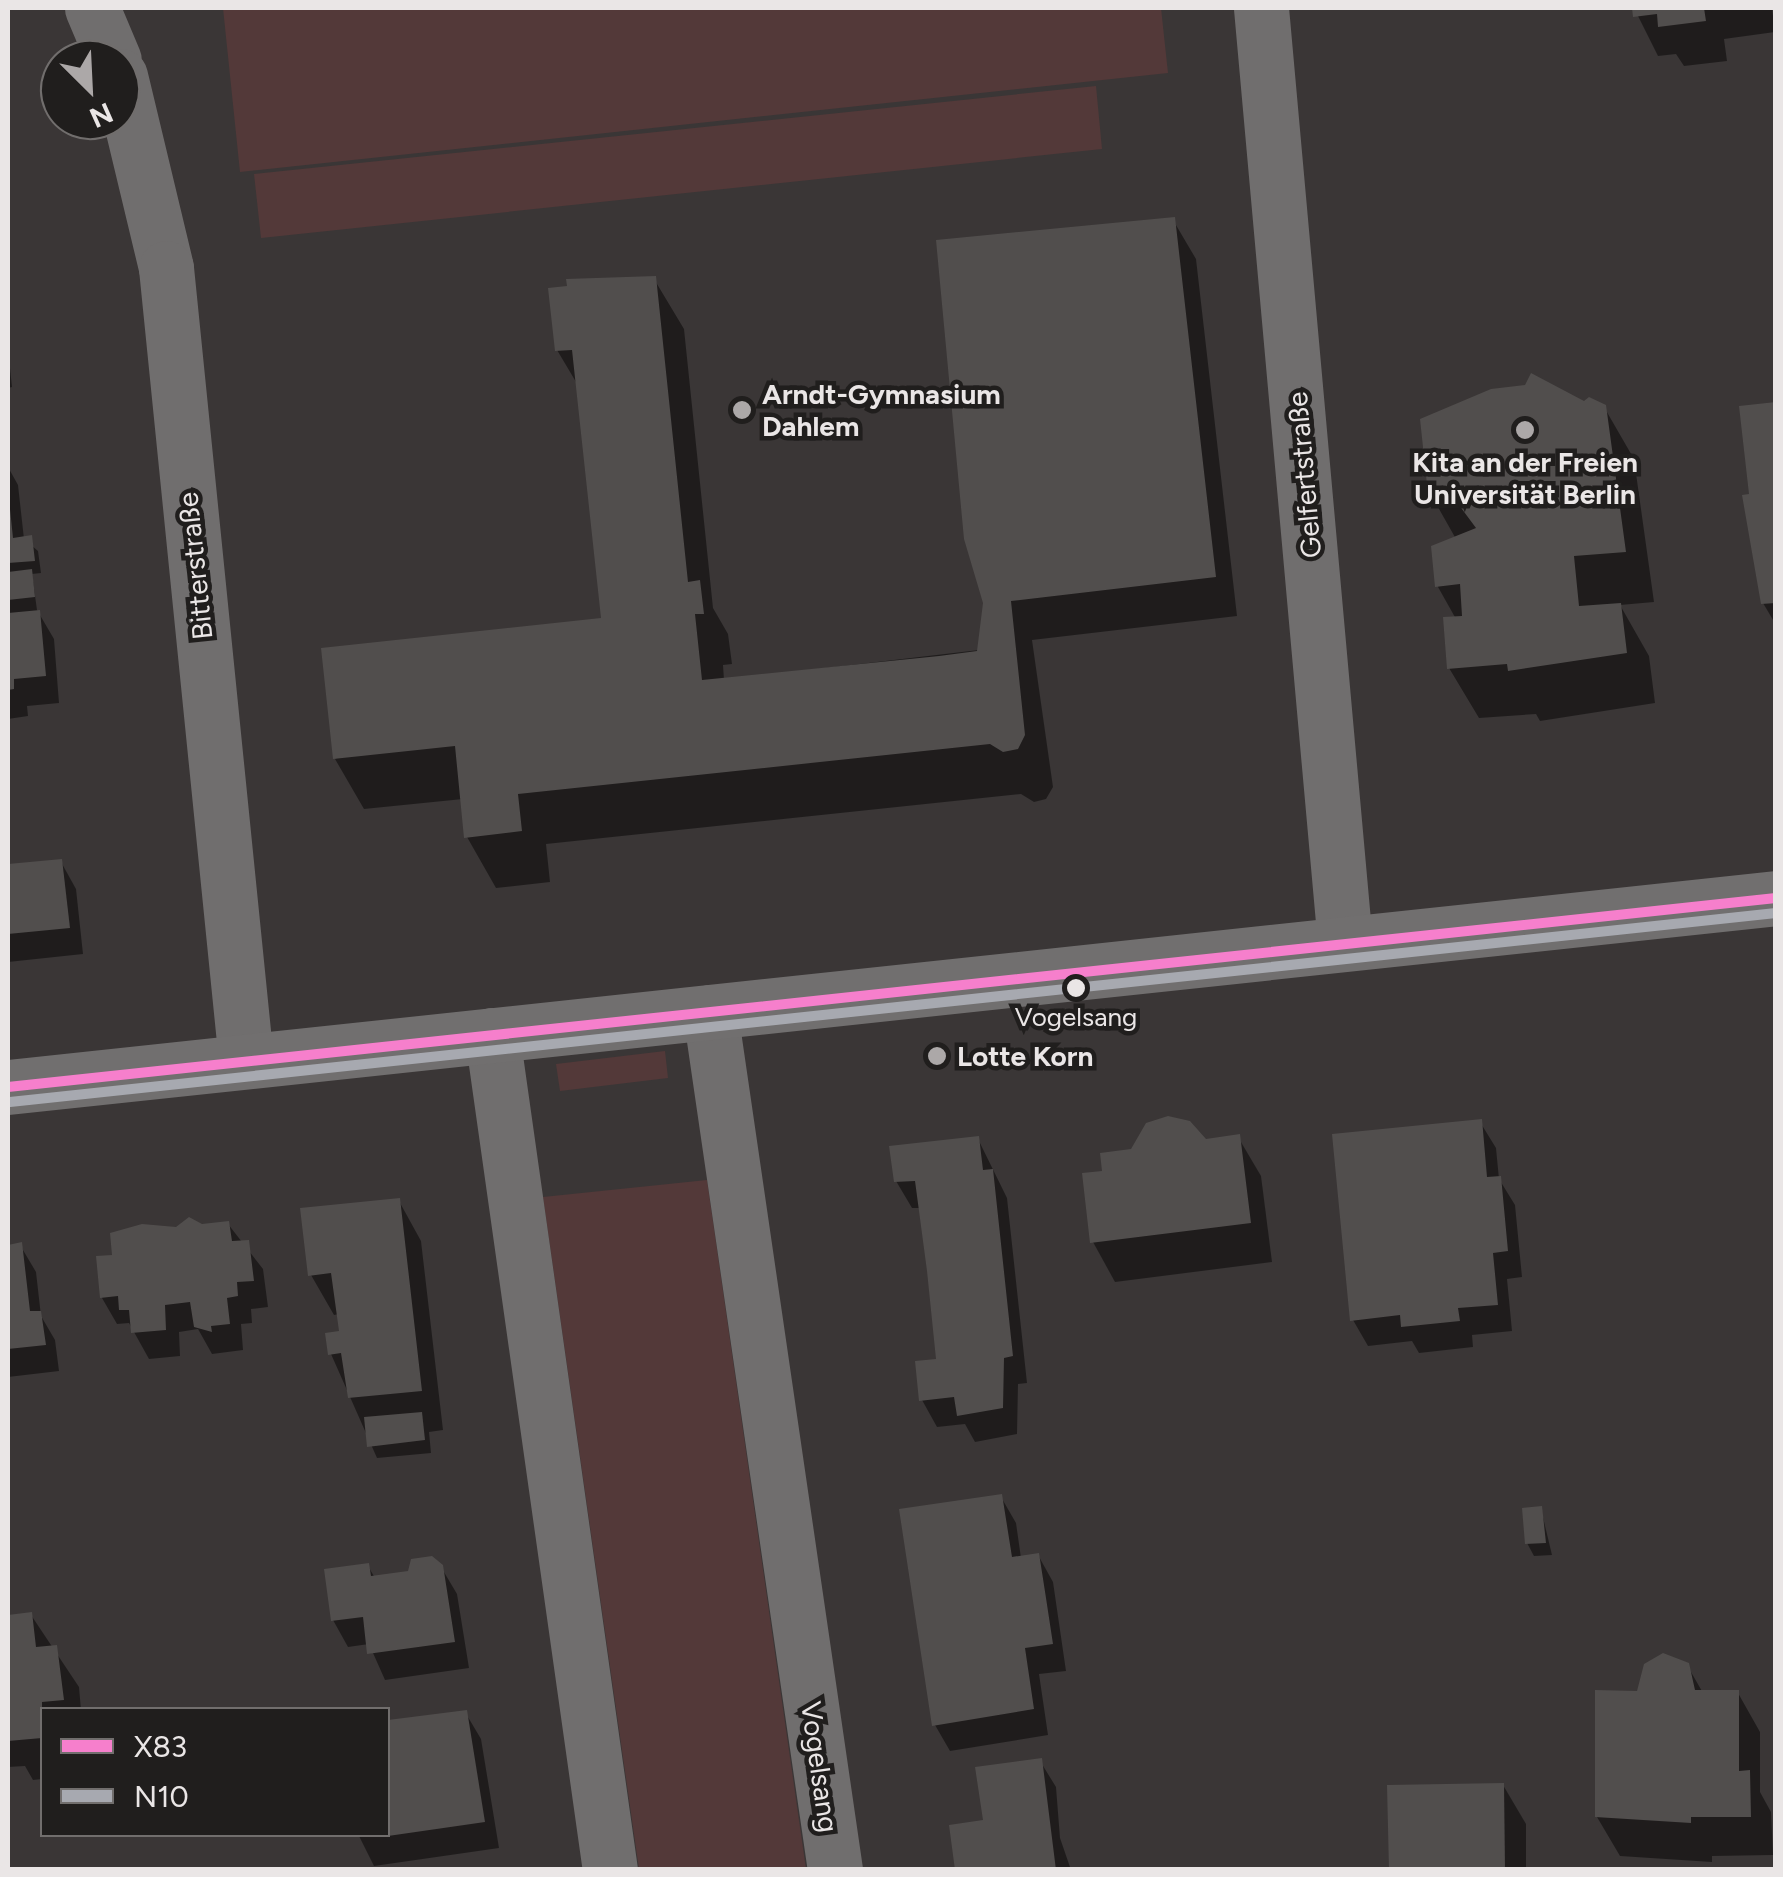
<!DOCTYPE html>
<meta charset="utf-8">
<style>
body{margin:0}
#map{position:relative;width:1783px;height:1877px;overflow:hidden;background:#3a3636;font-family:Figtree,sans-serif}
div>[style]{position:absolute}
.green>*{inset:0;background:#533939}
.shadow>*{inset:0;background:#0007}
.building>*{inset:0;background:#514e4d}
.minor>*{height:55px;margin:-27.5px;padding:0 27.5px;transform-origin:27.5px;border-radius:27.5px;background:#706e6e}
.major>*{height:55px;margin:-27.5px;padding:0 27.5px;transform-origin:27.5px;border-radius:27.5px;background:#716f6f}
.bus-1>*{height:10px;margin:-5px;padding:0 5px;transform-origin:5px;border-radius:5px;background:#f67fcc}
.bus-2>*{height:10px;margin:-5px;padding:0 5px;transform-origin:5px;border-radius:5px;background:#a7a9b0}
.dots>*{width:28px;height:28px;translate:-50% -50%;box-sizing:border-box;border:5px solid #201e1d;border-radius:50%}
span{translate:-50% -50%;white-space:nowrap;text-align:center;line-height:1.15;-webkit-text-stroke:9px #201e1d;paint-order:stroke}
.bus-label{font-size:26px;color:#eae6e6}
.poi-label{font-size:28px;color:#eae6e6;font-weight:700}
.left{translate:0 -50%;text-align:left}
.street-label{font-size:28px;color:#eae6e6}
.frame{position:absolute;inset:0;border:10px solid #eae6e6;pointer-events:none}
.legend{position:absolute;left:40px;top:1707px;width:350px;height:130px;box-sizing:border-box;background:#201e1d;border:2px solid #716e6d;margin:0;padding:12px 18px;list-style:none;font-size:30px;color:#eae6e6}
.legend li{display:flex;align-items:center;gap:20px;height:50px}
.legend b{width:50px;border:2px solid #716e6d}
.north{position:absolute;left:40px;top:40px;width:100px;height:100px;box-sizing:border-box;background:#201e1d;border:2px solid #716e6d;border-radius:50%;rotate:156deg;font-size:28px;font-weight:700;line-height:40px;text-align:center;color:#eae6e6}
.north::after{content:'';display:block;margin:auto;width:35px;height:45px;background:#aca8a8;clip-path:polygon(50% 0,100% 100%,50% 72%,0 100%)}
</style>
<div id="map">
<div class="green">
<i style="clip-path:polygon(223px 8px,1161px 8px,1168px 73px,240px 172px)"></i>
<i style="clip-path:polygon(1096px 86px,1102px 149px,261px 238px,254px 174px)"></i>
<i style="clip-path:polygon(665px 1051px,668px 1078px,560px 1091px,556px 1064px)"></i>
<i style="clip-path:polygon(707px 1180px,806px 1869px,639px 1869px,543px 1197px)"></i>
</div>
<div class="shadow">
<i style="clip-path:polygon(1634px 8px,1772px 8px,1775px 32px,1724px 39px,1727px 61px,1684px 66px,1676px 54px,1658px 56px)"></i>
<i style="clip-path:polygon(1173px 220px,1196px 259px,1237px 616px,1032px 640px,1053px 787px,1046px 799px,1034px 802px,1021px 794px,546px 844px,550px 882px,496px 888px,467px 837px,463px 799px,364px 809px,335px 759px,604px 621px,579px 387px,557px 350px,654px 279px,684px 329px,713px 608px,728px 634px,732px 664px,723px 665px,724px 680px,979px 650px)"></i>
<i style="clip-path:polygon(8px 350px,12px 387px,8px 388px)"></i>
<i style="clip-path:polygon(1584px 404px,1604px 407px,1634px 459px,1654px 602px,1620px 605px,1649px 656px,1655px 703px,1540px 721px,1536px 714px,1479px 718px,1449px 668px,1456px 619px,1438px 587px,1456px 539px,1430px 493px)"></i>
<i style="clip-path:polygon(1776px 404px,1776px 625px,1763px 603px,1751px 496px)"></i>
<i style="clip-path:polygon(8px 467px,18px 485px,24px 539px,38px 551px,41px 573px,32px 574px,37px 610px,54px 639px,59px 703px,27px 706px,28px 716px,8px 719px)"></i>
<i style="clip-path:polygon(61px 862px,76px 889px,83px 954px,8px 962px,8px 867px)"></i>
<i style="clip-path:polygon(1480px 1122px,1496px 1148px,1499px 1179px,1515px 1205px,1522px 1277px,1507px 1279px,1512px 1331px,1472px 1335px,1473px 1347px,1419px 1353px,1412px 1341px,1368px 1346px,1353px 1320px)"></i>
<i style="clip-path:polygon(1238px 1137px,1261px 1176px,1272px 1262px,1115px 1282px,1093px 1242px,1205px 1142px)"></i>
<i style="clip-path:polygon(978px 1139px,1007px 1198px,1027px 1383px,1018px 1384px,1017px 1434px,975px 1442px,965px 1424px,937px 1427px,922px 1400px,938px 1361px,921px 1208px,912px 1208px,896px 1181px)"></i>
<i style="clip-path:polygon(399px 1201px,421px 1241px,443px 1430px,429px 1432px,431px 1453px,377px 1458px,331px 1354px,342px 1334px,339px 1314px,334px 1315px,311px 1275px)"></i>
<i style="clip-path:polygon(228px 1224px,263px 1269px,268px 1307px,251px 1309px,252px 1323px,241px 1324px,243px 1350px,212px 1354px,198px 1329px,179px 1332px,180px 1356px,149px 1359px,129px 1323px,117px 1324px,102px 1298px,115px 1257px,177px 1230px)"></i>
<i style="clip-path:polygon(20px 1245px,36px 1272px,41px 1316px,55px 1340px,59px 1371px,8px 1377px,8px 1246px)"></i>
<i style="clip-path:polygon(1001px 1497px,1016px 1523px,1021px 1558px,1038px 1555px,1053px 1582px,1066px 1671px,1039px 1674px,1048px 1735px,950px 1751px,935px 1725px)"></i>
<i style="clip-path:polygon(1541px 1509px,1552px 1555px,1534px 1556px,1527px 1543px)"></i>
<i style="clip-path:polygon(368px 1566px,375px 1578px,441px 1567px,457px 1594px,469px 1668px,385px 1680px,369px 1644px,348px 1647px,333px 1620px)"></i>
<i style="clip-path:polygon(31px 1615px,79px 1687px,81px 1710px,42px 1710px,42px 1779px,33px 1780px,25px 1766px,8px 1767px,8px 1618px)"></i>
<i style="clip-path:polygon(1687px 1665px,1703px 1693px,1738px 1693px,1760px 1732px,1760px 1792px,1771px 1812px,1773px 1855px,1712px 1856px,1712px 1862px,1620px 1856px,1597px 1817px,1639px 1693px)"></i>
<i style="clip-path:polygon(465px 1712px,481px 1739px,499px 1848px,374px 1866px,358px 1834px,388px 1834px,388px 1722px)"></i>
<i style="clip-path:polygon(1040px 1761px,1056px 1787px,1060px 1838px,1071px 1870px,958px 1870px)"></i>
<i style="clip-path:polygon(1503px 1785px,1526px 1824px,1526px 1870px,1392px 1870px)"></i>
</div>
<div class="building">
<i style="clip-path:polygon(1632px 8px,1704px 8px,1706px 21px,1658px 27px,1657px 14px,1633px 17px)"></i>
<i style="clip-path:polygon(1175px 217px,1216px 577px,1011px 601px,1025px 735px,1018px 749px,1003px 752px,990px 744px,518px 794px,522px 831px,464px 838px,455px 746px,333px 759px,321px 648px,601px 618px,572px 350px,555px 351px,548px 288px,567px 286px,566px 279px,656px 276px,688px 582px,700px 580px,704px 614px,695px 614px,702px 680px,939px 656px,977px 651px,983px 603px,964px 539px,936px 240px)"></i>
<i style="clip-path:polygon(1531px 373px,1584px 401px,1589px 397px,1606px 405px,1626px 552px,1574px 556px,1579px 606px,1621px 603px,1627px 653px,1508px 671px,1507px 664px,1447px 669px,1443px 617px,1462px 616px,1460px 584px,1435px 587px,1431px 546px,1476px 528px,1450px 493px,1428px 494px,1420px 419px,1491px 389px,1525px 385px)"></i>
<i style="clip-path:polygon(1776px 402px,1776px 603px,1761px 604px,1742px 495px,1749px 494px,1739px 406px)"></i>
<i style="clip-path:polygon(10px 509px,13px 538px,32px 535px,35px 561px,8px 563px)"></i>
<i style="clip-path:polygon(32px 569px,35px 597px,8px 600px,8px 572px)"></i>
<i style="clip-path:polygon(40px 610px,46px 676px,14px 679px,14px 689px,8px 690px,8px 613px)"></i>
<i style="clip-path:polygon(62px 859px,70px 928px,8px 934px,8px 864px)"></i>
<i style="clip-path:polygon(1168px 1116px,1190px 1121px,1206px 1139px,1240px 1134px,1251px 1223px,1090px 1243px,1082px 1173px,1102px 1171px,1100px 1153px,1131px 1149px,1146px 1123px)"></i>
<i style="clip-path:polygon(1482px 1119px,1487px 1177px,1501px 1176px,1508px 1251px,1493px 1253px,1498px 1305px,1458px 1308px,1460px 1321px,1401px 1327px,1400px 1315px,1350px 1321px,1332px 1134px)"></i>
<i style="clip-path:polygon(979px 1136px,983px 1170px,993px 1169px,1013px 1356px,1004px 1358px,1003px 1408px,957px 1416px,954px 1397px,919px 1401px,915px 1361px,936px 1359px,927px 1271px,915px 1181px,894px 1182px,889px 1146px)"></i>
<i style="clip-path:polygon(400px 1198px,422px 1391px,348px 1398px,341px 1353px,328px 1355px,325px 1333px,339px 1331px,331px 1273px,308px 1276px,300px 1208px)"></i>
<i style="clip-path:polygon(189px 1217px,202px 1224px,229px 1221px,232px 1241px,249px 1240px,254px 1281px,237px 1282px,238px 1296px,227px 1298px,230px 1324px,211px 1326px,212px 1332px,194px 1327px,190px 1302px,165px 1305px,166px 1330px,131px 1333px,129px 1310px,119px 1310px,118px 1296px,100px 1298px,96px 1256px,112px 1255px,110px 1233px,142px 1224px,176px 1227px)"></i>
<i style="clip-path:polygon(22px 1242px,30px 1311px,41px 1311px,46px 1345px,8px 1349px,8px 1245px)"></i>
<i style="clip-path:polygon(422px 1412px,425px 1440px,367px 1447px,364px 1417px)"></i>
<i style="clip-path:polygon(1002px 1494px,1012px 1557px,1039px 1553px,1046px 1598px,1053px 1644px,1025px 1648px,1034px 1709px,932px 1726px,899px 1509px)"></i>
<i style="clip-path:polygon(1542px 1506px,1546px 1543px,1525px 1544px,1522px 1508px)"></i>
<i style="clip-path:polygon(432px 1556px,443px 1565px,455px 1642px,367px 1654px,363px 1617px,331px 1621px,324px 1569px,369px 1563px,371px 1576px,408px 1571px,411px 1559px)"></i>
<i style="clip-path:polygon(32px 1612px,36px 1647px,57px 1645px,64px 1700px,42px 1702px,42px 1738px,8px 1741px,8px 1615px)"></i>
<i style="clip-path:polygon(1663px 1653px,1689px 1663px,1695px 1690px,1739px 1690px,1739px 1771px,1750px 1770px,1751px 1817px,1691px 1817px,1691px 1823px,1595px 1817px,1595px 1690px,1637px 1691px,1644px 1664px)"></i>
<i style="clip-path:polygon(467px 1710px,485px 1822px,388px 1836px,388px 1720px)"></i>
<i style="clip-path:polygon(1042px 1758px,1056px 1870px,955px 1870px,949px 1825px,983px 1820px,975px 1767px)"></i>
<i style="clip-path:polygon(1504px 1783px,1505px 1870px,1389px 1870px,1387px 1785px)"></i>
</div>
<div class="minor">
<i style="left:92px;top:8px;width:56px;rotate:67.1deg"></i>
<i style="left:1261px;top:8px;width:939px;rotate:84.87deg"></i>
<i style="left:120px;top:76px;width:197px;rotate:76.5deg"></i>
<i style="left:166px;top:268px;width:797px;rotate:84.24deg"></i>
<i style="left:710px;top:1012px;width:867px;rotate:81.71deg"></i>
<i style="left:492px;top:1035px;width:843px;rotate:81.96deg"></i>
</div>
<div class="major">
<i style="left:8px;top:1087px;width:1778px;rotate:-6.1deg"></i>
</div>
<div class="bus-1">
<i style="left:8px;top:1087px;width:1778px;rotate:-6.1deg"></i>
</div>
<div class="bus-2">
<i style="left:10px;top:1102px;width:1776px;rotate:-6.11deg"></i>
</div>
<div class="dots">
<i style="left:742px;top:410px;background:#aca8a8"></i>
<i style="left:1525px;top:430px;background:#aca8a8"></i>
<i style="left:1076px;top:988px;background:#eae6e6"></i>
<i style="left:937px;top:1056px;background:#aca8a8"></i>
</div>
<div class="bus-label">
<span style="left:1076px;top:1018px">Vogelsang</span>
</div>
<div class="poi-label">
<span class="left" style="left:762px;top:410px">Arndt-Gymnasium<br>Dahlem</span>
<span style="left:1525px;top:478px">Kita an der Freien<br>Universität Berlin</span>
<span class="left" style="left:957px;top:1056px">Lotte Korn</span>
</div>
<div class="street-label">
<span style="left:1304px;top:475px;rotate:-95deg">Gelfertstraße</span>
<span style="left:195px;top:566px;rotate:-96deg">Bitterstraße</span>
<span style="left:820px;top:1767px;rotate:82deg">Vogelsang</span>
</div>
<div class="frame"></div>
<ul class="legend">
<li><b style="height:12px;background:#f67fcc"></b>X83</li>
<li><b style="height:12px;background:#a7a9b0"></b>N10</li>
</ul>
<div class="north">N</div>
</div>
